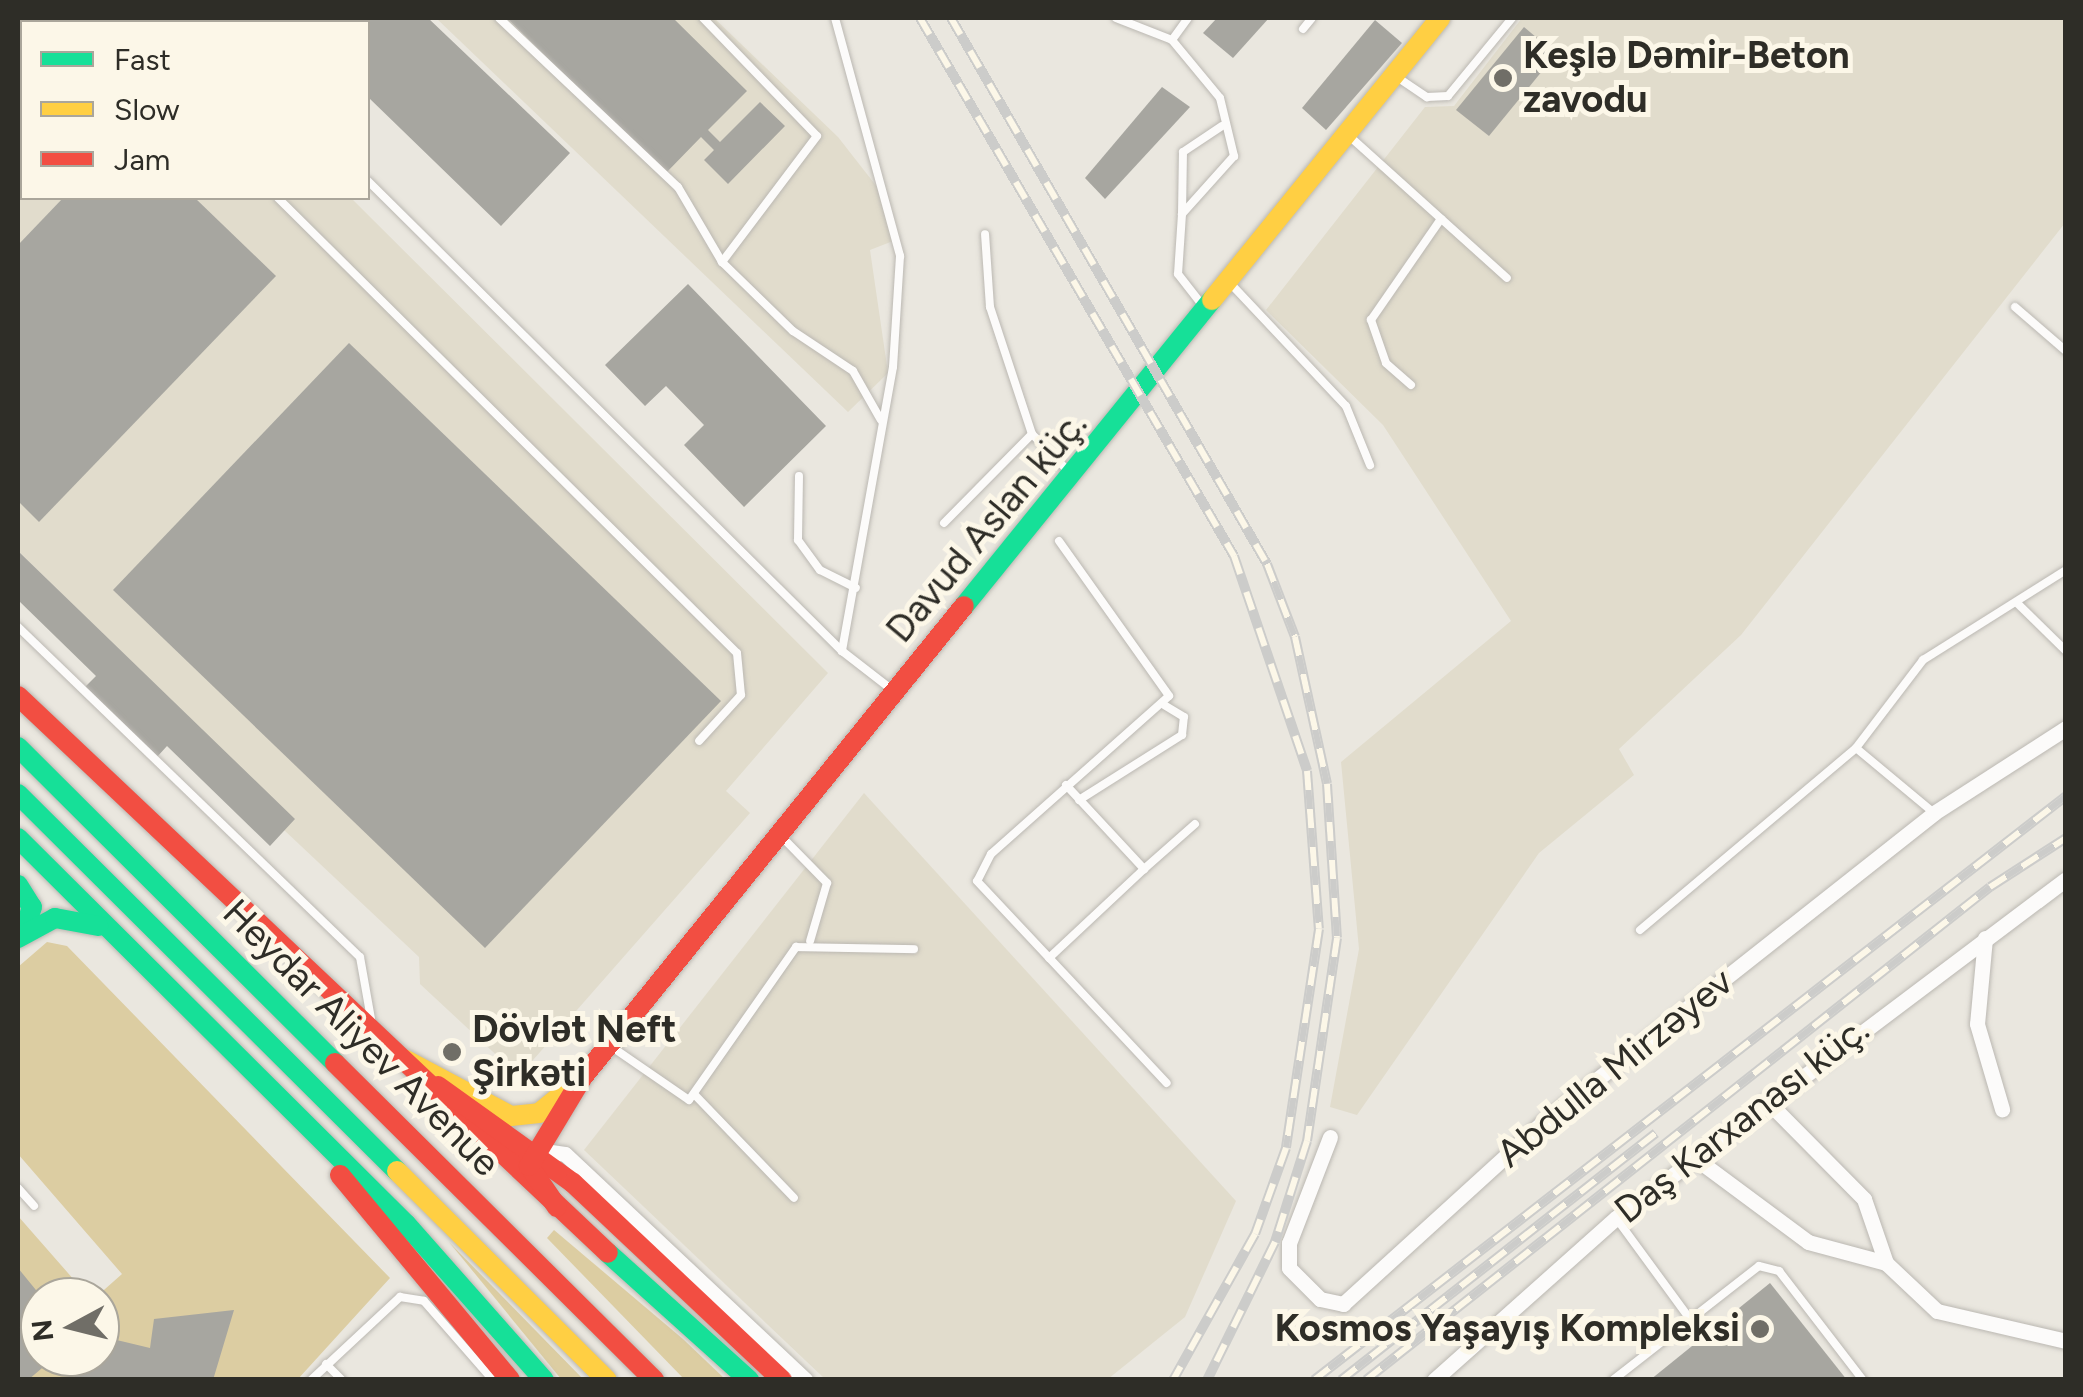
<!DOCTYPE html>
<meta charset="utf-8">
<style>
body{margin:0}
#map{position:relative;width:2083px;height:1397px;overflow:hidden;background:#eae7df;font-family:Figtree,sans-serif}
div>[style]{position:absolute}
.built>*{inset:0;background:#e1dccc}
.green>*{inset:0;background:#dccda2}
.building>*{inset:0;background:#a7a6a0}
.roads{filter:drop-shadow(0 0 2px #bbb8b2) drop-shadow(0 0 2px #bbb8b2)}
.lane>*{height:8px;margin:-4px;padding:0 4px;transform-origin:4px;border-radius:4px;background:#fcfbfa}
.street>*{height:15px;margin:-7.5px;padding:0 7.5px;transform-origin:7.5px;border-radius:7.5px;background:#fcfbfa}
.fast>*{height:20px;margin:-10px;padding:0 10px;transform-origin:10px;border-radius:10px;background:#16e098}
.slow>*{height:20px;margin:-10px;padding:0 10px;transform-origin:10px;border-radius:10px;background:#ffcf43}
.jam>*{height:20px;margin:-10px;padding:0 10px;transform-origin:10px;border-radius:10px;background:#f24e42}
.rail>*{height:10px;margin-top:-5px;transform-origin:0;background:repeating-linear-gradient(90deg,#fcf7e8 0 19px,#ccccca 0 38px);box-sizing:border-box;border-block:2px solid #ccccca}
.dots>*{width:28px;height:28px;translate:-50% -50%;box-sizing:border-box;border:5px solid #fcf7e8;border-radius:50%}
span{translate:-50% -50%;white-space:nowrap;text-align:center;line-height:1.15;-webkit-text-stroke:10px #fcf7e8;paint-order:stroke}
.poi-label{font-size:38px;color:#2e2d27;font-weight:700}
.left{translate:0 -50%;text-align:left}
.right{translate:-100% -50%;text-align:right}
.street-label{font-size:38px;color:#2e2d27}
.frame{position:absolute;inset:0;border:20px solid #2e2d27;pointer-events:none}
.legend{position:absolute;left:20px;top:20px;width:350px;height:180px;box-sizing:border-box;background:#fcf7e8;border:2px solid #aaa69b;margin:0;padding:12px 18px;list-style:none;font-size:30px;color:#2e2d27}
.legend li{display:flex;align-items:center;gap:20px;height:50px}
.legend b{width:50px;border:2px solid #aaa69b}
.north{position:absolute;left:20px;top:1277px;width:100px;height:100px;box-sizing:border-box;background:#fcf7e8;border:2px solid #aaa69b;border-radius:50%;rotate:263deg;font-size:28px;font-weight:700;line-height:40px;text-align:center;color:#2e2d27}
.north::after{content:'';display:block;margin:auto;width:35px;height:45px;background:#706e67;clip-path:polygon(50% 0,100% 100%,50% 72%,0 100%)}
</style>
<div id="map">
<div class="built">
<i style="clip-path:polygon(436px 18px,714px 18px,838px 137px,881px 192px,893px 241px,870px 250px,888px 373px,848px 412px)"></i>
<i style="clip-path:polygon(1522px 18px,2065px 18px,2065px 223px,1741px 635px,1619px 749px,1634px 775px,1539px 853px,1357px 1115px,1330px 1107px,1359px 949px,1341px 762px,1511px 621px,1383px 425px,1266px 310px,1425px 107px,1454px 106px)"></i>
<i style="clip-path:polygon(18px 96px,22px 198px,351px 198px,828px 673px,726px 791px,750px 813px,519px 1076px,420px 984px,419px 957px,284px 830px,294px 819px,18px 551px)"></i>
<i style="clip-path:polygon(864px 793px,1236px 1201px,1185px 1317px,1108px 1379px,825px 1379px,584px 1150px)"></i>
</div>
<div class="green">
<i style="clip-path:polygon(47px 942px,67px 946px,390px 1278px,298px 1379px,18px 1379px,18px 1216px,89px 1297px,40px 1297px,40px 1357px,100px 1357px,96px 1297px,122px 1274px,18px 1154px,18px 967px)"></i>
<i style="clip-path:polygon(554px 1230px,683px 1339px,725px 1379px,684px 1379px,547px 1238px)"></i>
<i style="clip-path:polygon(449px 1242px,583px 1379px,561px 1379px)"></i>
</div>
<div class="building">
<i style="clip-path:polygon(322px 18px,428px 18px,570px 153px,501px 226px,368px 97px,368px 22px)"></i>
<i style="clip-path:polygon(507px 18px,673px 18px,747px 91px,708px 130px,720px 142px,760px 102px,785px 126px,728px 184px,704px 160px,714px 150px,701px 137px,665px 174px)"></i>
<i style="clip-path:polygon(1217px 18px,1269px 18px,1233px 58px,1203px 33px)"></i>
<i style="clip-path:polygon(1375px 20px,1402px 43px,1326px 130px,1302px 108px)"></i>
<i style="clip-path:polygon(1524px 27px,1556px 54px,1489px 136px,1456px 110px)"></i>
<i style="clip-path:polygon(1162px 87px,1190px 107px,1105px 199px,1085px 178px)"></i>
<i style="clip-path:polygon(63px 198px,195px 198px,276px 276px,39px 522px,18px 501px,18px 245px)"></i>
<i style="clip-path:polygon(688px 284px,826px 426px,744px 507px,684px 445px,704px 425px,666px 386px,645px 406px,605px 365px)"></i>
<i style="clip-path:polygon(349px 343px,721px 701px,485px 948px,113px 590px)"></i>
<i style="clip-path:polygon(18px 551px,295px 819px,270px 846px,167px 746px,157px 757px,85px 687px,96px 676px,18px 600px)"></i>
<i style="clip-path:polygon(18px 1268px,40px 1295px,40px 1357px,55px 1357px,28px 1380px,18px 1380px)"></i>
<i style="clip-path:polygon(1770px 1283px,1847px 1380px,1650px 1380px)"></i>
<i style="clip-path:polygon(234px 1310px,213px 1380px,73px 1380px,83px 1357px,100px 1357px,100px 1336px,150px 1348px,154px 1319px)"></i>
</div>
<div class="roads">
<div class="lane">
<i style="left:206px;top:18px;width:6px;rotate:39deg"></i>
<i style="left:499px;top:18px;width:246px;rotate:43.4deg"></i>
<i style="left:678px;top:187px;width:87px;rotate:59.6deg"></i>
<i style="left:722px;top:262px;width:99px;rotate:44.2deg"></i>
<i style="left:793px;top:331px;width:72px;rotate:33.7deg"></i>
<i style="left:853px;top:371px;width:56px;rotate:60.3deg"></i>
<i style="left:703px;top:18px;width:164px;rotate:46deg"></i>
<i style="left:817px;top:136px;width:158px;rotate:127deg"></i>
<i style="left:835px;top:18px;width:247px;rotate:74.7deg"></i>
<i style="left:900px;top:256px;width:111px;rotate:93.6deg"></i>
<i style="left:893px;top:367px;width:289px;rotate:100.2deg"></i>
<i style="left:842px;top:651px;width:62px;rotate:37.8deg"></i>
<i style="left:1116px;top:18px;width:60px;rotate:21.4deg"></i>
<i style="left:1172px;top:40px;width:75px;rotate:50.4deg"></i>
<i style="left:1220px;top:98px;width:60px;rotate:76.4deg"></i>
<i style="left:1234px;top:156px;width:78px;rotate:131.9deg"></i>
<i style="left:1182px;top:214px;width:60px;rotate:93.8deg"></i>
<i style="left:1178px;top:274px;width:39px;rotate:52deg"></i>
<i style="left:62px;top:22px;width:7px;rotate:-34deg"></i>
<i style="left:196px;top:22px;width:6px;rotate:-45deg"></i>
<i style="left:277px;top:22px;width:6px;rotate:-39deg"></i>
<i style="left:1303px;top:29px;width:14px;rotate:-51deg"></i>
<i style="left:1172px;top:40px;width:27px;rotate:-54deg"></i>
<i style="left:18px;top:64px;width:6px;rotate:-51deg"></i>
<i style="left:1394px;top:75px;width:40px;rotate:34deg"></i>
<i style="left:1427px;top:97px;width:21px;rotate:-3deg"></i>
<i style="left:1448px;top:96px;width:101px;rotate:-50.6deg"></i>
<i style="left:1347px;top:134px;width:215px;rotate:42deg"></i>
<i style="left:368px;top:181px;width:668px;rotate:44.76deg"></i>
<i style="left:278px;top:198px;width:646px;rotate:44.75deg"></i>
<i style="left:737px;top:653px;width:42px;rotate:84.6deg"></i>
<i style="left:741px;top:695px;width:62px;rotate:132.4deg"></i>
<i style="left:1182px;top:214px;width:62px;rotate:-89.1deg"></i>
<i style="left:1183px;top:152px;width:47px;rotate:-33.7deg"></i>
<i style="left:1230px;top:283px;width:169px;rotate:46.7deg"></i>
<i style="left:1346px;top:406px;width:64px;rotate:67.9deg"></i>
<i style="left:2015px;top:307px;width:67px;rotate:40.8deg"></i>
<i style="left:1411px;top:385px;width:33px;rotate:-139deg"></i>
<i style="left:1386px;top:363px;width:46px;rotate:-109.2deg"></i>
<i style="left:1371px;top:320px;width:123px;rotate:-55.3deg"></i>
<i style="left:1032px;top:434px;width:56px;rotate:45.7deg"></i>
<i style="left:799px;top:476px;width:64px;rotate:90.9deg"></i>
<i style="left:798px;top:540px;width:37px;rotate:54deg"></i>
<i style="left:820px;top:570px;width:40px;rotate:26.6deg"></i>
<i style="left:944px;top:523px;width:125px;rotate:-45.3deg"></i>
<i style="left:1032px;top:434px;width:134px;rotate:-108.3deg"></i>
<i style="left:990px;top:307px;width:73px;rotate:-93.9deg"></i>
<i style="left:1059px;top:541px;width:190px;rotate:54.6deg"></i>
<i style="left:1169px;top:696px;width:238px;rotate:138.4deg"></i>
<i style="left:991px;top:854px;width:30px;rotate:117deg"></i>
<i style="left:977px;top:881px;width:277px;rotate:46.8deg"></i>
<i style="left:2018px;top:604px;width:67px;rotate:44.4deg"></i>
<i style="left:18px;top:627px;width:475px;rotate:44deg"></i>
<i style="left:360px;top:957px;width:74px;rotate:79.9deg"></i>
<i style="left:1856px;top:748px;width:111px;rotate:-52.7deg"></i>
<i style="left:1923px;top:660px;width:169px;rotate:-32.2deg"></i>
<i style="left:1066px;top:785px;width:115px;rotate:47.1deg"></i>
<i style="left:1144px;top:869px;width:68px;rotate:-41.4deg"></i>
<i style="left:1079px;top:800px;width:122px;rotate:-32.3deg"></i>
<i style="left:1182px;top:735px;width:18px;rotate:-84deg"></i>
<i style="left:1184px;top:717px;width:23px;rotate:-149deg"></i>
<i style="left:781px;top:836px;width:66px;rotate:45.6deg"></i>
<i style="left:827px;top:883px;width:60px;rotate:106.3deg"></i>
<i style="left:1640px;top:930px;width:282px;rotate:-40.1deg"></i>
<i style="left:1856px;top:748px;width:102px;rotate:39.8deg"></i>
<i style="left:1049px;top:958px;width:130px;rotate:-43.1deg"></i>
<i style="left:609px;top:1045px;width:97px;rotate:34.5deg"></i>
<i style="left:689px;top:1100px;width:187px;rotate:-55deg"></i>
<i style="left:796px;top:947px;width:118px;rotate:1deg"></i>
<i style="left:694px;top:1094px;width:144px;rotate:46.1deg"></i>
<i style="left:18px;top:1188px;width:24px;rotate:48deg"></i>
<i style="left:1616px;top:1218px;width:125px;rotate:53.8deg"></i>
<i style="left:326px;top:1364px;width:23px;rotate:45deg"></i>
<i style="left:311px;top:1380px;width:122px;rotate:-43deg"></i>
<i style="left:400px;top:1297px;width:24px;rotate:9deg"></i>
<i style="left:424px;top:1301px;width:105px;rotate:48.9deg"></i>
<i style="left:1613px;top:1380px;width:185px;rotate:-38deg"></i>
<i style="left:1759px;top:1266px;width:21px;rotate:14deg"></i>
<i style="left:1779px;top:1271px;width:138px;rotate:52.4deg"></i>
</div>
<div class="street">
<i style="left:1985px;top:938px;width:86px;rotate:95.3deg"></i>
<i style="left:1977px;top:1024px;width:89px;rotate:73.6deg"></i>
<i style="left:1767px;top:1101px;width:138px;rotate:45.3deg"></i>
<i style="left:1864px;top:1199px;width:68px;rotate:71deg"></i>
<i style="left:1330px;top:1137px;width:114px;rotate:111.1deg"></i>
<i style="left:1289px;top:1243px;width:25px;rotate:90deg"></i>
<i style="left:1289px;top:1268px;width:44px;rotate:45deg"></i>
<i style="left:1320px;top:1299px;width:24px;rotate:12deg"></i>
<i style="left:1343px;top:1304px;width:270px;rotate:-42.3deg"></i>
<i style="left:1543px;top:1122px;width:498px;rotate:-38.3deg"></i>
<i style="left:1934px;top:813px;width:157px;rotate:-32.8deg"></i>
<i style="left:537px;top:1150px;width:28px;rotate:8deg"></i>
<i style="left:565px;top:1154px;width:330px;rotate:43.2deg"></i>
<i style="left:1695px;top:1158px;width:141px;rotate:36.6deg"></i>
<i style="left:1808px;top:1242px;width:81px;rotate:15.1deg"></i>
<i style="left:1886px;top:1263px;width:70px;rotate:43.3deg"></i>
<i style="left:1937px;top:1311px;width:132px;rotate:13.1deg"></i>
<i style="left:1434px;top:1380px;width:244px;rotate:-41.7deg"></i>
<i style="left:1616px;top:1218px;width:563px;rotate:-36.99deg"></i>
</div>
<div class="fast">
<i style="left:964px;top:606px;width:394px;rotate:-51deg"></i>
<i style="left:18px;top:747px;width:448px;rotate:44.9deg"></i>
<i style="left:18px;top:794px;width:535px;rotate:44.85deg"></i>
<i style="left:18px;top:838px;width:547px;rotate:44.85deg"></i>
<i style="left:406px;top:1224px;width:208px;rotate:48.5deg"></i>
<i style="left:18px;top:885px;width:26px;rotate:58deg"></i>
<i style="left:32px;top:907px;width:28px;rotate:109deg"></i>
<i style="left:18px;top:938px;width:42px;rotate:-28.4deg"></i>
<i style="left:55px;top:918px;width:44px;rotate:10.5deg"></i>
<i style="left:608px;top:1253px;width:190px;rotate:42deg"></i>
</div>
<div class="slow">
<i style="left:1212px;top:300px;width:363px;rotate:-51deg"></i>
<i style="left:406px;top:1060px;width:119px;rotate:28.1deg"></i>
<i style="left:511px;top:1116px;width:28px;rotate:-6deg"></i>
<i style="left:539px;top:1113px;width:33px;rotate:-39deg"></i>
<i style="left:397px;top:1171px;width:296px;rotate:44.9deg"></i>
</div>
<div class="jam">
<i style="left:18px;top:696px;width:811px;rotate:43.35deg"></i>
<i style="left:335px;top:1063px;width:450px;rotate:44.8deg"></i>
<i style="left:438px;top:1086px;width:166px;rotate:35.7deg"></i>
<i style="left:573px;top:1183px;width:287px;rotate:43.3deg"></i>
<i style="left:340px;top:1175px;width:266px;rotate:50.3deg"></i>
<i style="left:557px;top:1207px;width:50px;rotate:-124.3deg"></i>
<i style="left:529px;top:1166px;width:103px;rotate:-58.9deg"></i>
<i style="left:582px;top:1078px;width:607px;rotate:-51.02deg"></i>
</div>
</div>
<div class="rail">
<i style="left:920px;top:18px;width:623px;rotate:59.73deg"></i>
<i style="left:1234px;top:556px;width:227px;rotate:71.2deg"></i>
<i style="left:1307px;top:771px;width:158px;rotate:85.7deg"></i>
<i style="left:1319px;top:929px;width:221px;rotate:98.6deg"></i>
<i style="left:1286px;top:1148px;width:91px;rotate:109.8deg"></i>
<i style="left:1255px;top:1234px;width:167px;rotate:119.3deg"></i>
<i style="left:951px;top:18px;width:631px;rotate:59.94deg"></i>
<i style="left:1267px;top:564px;width:78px;rotate:69deg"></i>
<i style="left:1295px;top:637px;width:150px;rotate:77.7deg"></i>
<i style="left:1327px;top:784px;width:154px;rotate:86.3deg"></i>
<i style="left:1337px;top:938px;width:205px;rotate:98.4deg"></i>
<i style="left:1307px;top:1141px;width:106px;rotate:107.6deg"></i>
<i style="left:1275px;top:1242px;width:154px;rotate:116.2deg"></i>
<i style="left:1314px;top:1380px;width:952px;rotate:-37.83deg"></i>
<i style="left:1341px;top:1380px;width:400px;rotate:-38.1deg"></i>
<i style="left:1366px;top:1380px;width:795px;rotate:-38.31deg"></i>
<i style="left:1990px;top:887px;width:90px;rotate:-32.8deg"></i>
</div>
<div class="dots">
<i style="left:1503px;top:78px;background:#706e67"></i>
<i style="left:452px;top:1052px;background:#706e67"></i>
<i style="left:1760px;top:1329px;background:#706e67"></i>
</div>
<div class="poi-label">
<span class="left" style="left:1523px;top:78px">Keşlə Dəmir-Beton<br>zavodu</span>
<span class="left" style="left:472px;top:1052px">Dövlət Neft<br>Şirkəti</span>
<span class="right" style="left:1740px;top:1329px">Kosmos Yaşayış Kompleksi</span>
</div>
<div class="street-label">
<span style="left:987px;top:527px;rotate:-50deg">Davud Aslan küç.</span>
<span style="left:361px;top:1038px;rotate:45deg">Heydar Aliyev Avenue</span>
<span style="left:1615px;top:1068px;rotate:-39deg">Abdulla Mirzəyev</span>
<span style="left:1742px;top:1120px;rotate:-38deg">Daş Karxanası küç.</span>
</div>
<div class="frame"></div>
<ul class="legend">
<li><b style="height:12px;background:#16e098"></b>Fast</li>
<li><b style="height:12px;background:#ffcf43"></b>Slow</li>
<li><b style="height:12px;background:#f24e42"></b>Jam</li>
</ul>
<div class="north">N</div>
</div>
